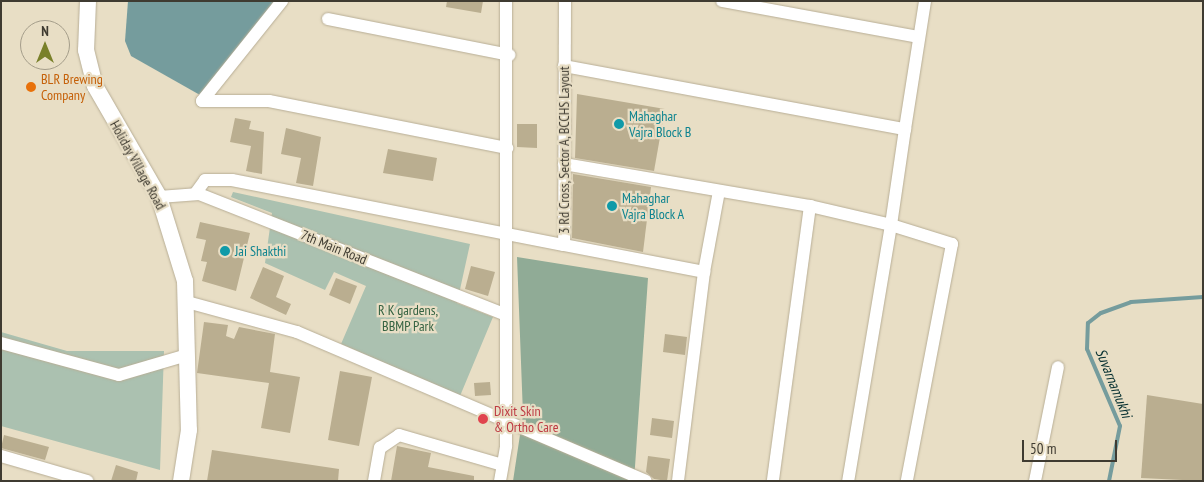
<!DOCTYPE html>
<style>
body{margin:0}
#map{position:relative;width:1204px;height:482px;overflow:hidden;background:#e8dec5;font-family:"PT Sans Narrow",sans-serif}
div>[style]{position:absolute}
.green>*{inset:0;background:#abc1b0}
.forest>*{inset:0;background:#90ab96}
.water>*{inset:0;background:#759c9d}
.stream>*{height:4px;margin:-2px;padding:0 2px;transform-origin:2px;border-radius:2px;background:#759c9d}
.building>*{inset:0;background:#baae90}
.roads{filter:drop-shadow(0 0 1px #b8ae96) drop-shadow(0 0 1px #b8ae96)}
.minor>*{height:12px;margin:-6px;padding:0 6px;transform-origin:6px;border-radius:6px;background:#fff}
.tertiary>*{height:16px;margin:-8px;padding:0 8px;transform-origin:8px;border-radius:8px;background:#fff}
.dots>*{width:14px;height:14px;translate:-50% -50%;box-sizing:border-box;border:2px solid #e8dec5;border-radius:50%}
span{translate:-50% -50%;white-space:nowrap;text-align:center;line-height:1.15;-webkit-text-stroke:4.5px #e8dec5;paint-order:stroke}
.food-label{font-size:14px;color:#c56008}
.left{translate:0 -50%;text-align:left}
.culture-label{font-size:14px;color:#0d838f}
.street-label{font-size:14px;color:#3f3b31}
.park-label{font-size:14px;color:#346241}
.health-label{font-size:14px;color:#be3a42}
.water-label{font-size:15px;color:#063031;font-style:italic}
.frame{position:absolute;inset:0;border:2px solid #3f3b31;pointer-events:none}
.north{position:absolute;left:20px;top:20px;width:50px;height:50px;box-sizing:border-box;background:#e8dec5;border:1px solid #a49d8a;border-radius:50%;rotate:0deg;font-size:14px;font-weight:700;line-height:20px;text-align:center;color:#3f3b31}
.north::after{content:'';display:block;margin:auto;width:18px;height:22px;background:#79802a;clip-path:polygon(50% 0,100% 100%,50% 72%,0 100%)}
.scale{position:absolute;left:1022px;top:440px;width:95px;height:22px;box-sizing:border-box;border:2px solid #3f3b31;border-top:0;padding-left:6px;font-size:15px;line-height:18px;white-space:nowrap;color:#3f3b31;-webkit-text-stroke:4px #e8dec5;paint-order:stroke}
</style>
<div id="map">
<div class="green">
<i style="clip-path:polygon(233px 192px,470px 244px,457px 303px,493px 317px,460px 396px,341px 344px,366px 286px,334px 272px,325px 290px,265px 263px,272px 213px,231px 197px)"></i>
<i style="clip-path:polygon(1px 332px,67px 351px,164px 351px,160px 470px,1px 426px)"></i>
</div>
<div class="forest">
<i style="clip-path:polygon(517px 257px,648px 278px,634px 481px,513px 481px,523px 415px)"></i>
</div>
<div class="water">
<i style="clip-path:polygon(128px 1px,277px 1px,200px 95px,131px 56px,125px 41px)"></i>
</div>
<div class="stream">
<i style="left:1109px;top:481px;width:56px;rotate:-78.7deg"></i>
<i style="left:1120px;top:426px;width:84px;rotate:-113.2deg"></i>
<i style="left:1087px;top:349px;width:26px;rotate:-88deg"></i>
<i style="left:1088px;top:323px;width:16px;rotate:-38deg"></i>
<i style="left:1101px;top:313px;width:32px;rotate:-20deg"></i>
<i style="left:1131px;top:302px;width:72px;rotate:-4deg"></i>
</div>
<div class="building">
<i style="clip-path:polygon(447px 1px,483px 1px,481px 13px,446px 7px)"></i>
<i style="clip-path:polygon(577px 94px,665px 109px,654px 171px,575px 158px)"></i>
<i style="clip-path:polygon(235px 118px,251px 121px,249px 129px,264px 132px,262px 174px,246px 171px,251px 146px,230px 142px)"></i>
<i style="clip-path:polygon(517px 124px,537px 124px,537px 148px,517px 147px)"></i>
<i style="clip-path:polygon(286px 128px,321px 137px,313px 186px,296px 183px,301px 158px,281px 154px)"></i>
<i style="clip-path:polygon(388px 149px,437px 158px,433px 181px,383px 173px)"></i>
<i style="clip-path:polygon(573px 174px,651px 187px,643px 252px,572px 238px)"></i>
<i style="clip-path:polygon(200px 222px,250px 233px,236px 291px,202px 281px,207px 262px,201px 261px,206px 240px,196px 238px)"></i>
<i style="clip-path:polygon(471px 266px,495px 272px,488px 296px,465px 289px)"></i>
<i style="clip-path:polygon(263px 267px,284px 276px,276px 297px,291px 304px,286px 315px,250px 298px)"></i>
<i style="clip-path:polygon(336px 278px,357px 286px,350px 304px,329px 295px)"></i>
<i style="clip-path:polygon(204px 322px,228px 325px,226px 336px,234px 339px,239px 327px,275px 334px,270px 372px,300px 377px,290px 433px,261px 428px,269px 383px,197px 373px)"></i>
<i style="clip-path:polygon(665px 334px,687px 337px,685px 355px,663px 352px)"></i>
<i style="clip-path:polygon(340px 371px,372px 377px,359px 446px,328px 440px)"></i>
<i style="clip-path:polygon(490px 382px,491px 395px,475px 396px,474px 383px)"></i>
<i style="clip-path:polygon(1147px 395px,1203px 404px,1203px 481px,1141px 478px)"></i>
<i style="clip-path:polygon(652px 418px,674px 421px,672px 438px,650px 435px)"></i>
<i style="clip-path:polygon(4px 435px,49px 447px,45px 460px,1px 448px)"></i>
<i style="clip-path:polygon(397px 446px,431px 453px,428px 467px,474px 476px,474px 481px,391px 481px)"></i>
<i style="clip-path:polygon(212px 450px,339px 469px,338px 481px,207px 481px)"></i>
<i style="clip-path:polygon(648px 456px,670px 459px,667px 481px,654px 479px,646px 472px)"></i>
<i style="clip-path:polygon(116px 465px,138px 472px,136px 481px,111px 481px)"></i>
</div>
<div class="roads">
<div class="minor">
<i style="left:565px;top:1px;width:244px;rotate:90.2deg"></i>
<i style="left:564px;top:245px;width:143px;rotate:10.9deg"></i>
<i style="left:704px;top:272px;width:211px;rotate:97.1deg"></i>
<i style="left:722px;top:1px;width:200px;rotate:10.4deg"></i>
<i style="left:328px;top:19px;width:185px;rotate:11.2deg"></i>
<i style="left:564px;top:66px;width:347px;rotate:10.5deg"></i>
<i style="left:905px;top:129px;width:97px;rotate:98.3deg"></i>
<i style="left:891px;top:225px;width:64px;rotate:17.3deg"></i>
<i style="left:952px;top:244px;width:241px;rotate:100.8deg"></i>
<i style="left:202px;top:101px;width:67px"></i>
<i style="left:269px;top:101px;width:243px;rotate:11.2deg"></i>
<i style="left:202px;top:101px;width:128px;rotate:-51.3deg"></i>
<i style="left:905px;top:129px;width:130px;rotate:-81.1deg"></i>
<i style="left:564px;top:164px;width:250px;rotate:9.7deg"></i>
<i style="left:810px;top:206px;width:277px;rotate:97.7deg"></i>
<i style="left:195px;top:194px;width:17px;rotate:-54deg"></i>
<i style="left:205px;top:180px;width:27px"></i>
<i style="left:232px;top:180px;width:338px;rotate:11.1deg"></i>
<i style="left:159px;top:197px;width:40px;rotate:-4.3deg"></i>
<i style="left:199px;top:194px;width:330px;rotate:21.5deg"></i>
<i style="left:810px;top:206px;width:83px;rotate:13.2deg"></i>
<i style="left:891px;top:225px;width:260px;rotate:99.5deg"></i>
<i style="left:704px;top:272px;width:82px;rotate:-79.5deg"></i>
<i style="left:187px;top:302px;width:114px;rotate:15.3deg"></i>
<i style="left:297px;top:332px;width:379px;rotate:23.1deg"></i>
<i style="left:1px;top:343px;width:122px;rotate:15.2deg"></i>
<i style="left:119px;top:375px;width:71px;rotate:-16.4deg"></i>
<i style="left:1px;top:456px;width:90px;rotate:16.2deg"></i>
<i style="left:374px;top:481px;width:34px;rotate:-80deg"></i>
<i style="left:380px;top:448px;width:23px;rotate:-34deg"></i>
<i style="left:399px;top:435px;width:107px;rotate:16.2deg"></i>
<i style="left:500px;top:481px;width:36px;rotate:-80deg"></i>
<i style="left:506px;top:446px;width:445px;rotate:-90deg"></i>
<i style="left:1035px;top:481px;width:116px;rotate:-78.6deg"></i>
</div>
<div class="tertiary">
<i style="left:88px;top:1px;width:49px;rotate:92.3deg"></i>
<i style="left:86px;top:50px;width:37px;rotate:76deg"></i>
<i style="left:95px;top:86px;width:128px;rotate:60deg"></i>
<i style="left:159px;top:197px;width:88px;rotate:72.8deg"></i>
<i style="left:185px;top:281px;width:149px;rotate:88.5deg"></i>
<i style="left:189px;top:430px;width:52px;rotate:98.9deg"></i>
</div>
</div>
<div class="dots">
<i style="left:31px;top:87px;background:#e8710a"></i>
<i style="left:619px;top:124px;background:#0f9aa8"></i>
<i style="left:612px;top:206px;background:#0f9aa8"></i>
<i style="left:225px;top:251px;background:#0f9aa8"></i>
<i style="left:483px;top:419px;background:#e0444e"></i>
</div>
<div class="food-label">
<span class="left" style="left:41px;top:87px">BLR Brewing<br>Company</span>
</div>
<div class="culture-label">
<span class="left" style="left:629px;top:124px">Mahaghar<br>Vajra Block B</span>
<span class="left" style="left:622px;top:206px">Mahaghar<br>Vajra Block A</span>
<span class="left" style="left:235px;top:251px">Jai Shakthi</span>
</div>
<div class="street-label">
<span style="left:564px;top:150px;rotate:-90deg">3 Rd Cross, Sector A, BCCHS Layout</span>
<span style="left:138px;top:165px;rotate:61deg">Holiday Village Road</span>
<span style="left:334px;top:247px;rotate:22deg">7th Main Road</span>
</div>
<div class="park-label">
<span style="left:408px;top:318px">R K gardens,<br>BBMP Park</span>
</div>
<div class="health-label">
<span class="left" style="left:494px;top:419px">Dixit Skin<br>&amp; Ortho Care</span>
</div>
<div class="water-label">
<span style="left:1114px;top:383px;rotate:68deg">Suvarnamukhi</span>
</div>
<div class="frame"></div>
<div class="north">N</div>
<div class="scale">50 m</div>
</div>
